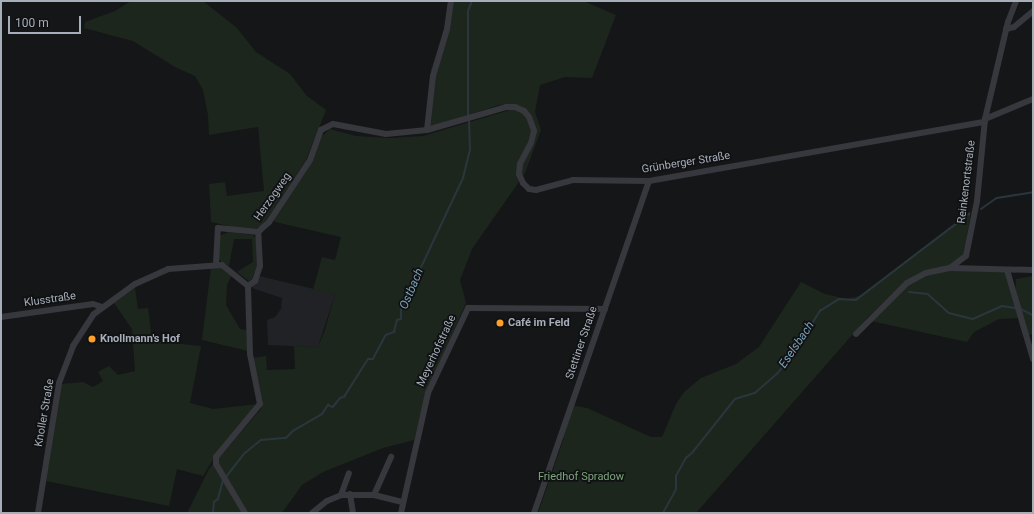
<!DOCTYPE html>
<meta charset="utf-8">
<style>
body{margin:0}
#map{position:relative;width:1034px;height:514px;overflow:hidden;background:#151618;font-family:Roboto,sans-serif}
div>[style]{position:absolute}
.built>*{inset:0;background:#212225}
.green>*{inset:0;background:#1d261d}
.stream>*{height:1.5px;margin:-0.75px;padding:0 0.75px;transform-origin:0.75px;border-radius:0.75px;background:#2a363d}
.street>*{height:6px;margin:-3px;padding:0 3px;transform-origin:3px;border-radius:3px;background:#36383d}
.dots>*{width:11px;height:11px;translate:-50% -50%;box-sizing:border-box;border:2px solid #101113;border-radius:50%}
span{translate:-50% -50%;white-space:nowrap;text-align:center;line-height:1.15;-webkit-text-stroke:3.5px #101113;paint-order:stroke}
.street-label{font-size:11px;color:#a6aeb9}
.poi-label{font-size:11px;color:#a6aeb9;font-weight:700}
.left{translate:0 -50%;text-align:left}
.park-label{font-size:11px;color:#7da57c}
.water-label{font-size:12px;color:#7aa0b6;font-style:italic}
.frame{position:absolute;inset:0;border:2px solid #a6aeb9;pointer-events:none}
.scale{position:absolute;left:8px;top:16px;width:73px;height:18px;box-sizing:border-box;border:2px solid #a6aeb9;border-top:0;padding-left:5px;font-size:12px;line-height:14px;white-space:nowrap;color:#a6aeb9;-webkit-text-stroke:3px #101113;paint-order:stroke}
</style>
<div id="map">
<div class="built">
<i style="clip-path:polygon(259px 276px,335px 294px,318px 347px,268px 345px,267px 320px,275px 317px,281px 309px,282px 298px,252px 288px)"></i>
</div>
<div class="green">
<i style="clip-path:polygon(131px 1px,203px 1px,237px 28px,256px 52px,290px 74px,307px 96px,326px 110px,306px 160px,263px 225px,252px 231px,211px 222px,209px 184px,225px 182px,227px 196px,264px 191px,258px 127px,209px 135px,208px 115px,203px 90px,195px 76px,175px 67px,133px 41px,84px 28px,85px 22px,115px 11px)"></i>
<i style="clip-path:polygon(449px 1px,583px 1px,616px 15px,592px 78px,565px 77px,540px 85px,535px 112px,541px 130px,525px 173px,472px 249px,460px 280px,466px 303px,426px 392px,414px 440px,383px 448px,323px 472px,302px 485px,282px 513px,187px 513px,209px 469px,261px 409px,263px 403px,253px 358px,266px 356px,267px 370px,295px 369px,294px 346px,318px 347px,325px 330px,335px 294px,313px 290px,322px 257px,335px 260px,341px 237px,275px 222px,273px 219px,306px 171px,321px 137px,330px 129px,356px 136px,389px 138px,423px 136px,510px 110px,510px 104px,499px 105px,431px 127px,425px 124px,431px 70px,445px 28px)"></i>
<i style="clip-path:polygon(971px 211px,964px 255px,949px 266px,906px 281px,867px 318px,696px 513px,538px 513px,564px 438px,560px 437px,571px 405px,587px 408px,651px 437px,662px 437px,676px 404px,684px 392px,701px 378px,736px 364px,759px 347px,801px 282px,825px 294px,847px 299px,859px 296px)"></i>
<i style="clip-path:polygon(229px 232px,253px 235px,257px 239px,258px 263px,252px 279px,249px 281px,237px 272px,253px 262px,252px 239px,234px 239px,229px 266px,219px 260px,219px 236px)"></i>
<i style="clip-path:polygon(211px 267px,223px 268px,232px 274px,227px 285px,226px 305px,240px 329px,246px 330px,248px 351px,202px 340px)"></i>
<i style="clip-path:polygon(951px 270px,1005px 272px,1015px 302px,1016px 279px,1033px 276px,1033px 334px,1023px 337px,1018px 318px,999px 319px,974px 332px,967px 342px,871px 321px,909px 284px,926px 276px)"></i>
<i style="clip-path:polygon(135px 288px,138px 309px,148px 308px,152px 341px,201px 346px,190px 403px,213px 409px,258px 404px,215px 456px,203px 476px,177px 469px,169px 506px,46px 481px,61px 384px,83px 382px,93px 387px,103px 381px,98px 372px,109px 366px,118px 375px,135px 371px,132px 329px,114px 303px)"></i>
</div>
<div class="stream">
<i style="left:468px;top:116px;width:105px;rotate:-90deg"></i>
<i style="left:468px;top:11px;width:11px;rotate:-68deg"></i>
<i style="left:981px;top:209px;width:19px;rotate:-35deg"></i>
<i style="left:997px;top:198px;width:36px;rotate:-9deg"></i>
<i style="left:909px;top:292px;width:19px;rotate:6deg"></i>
<i style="left:928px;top:294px;width:28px;rotate:42deg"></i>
<i style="left:949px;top:313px;width:25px;rotate:14deg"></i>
<i style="left:973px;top:319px;width:32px;rotate:-24deg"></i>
<i style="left:1002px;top:306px;width:13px;rotate:9deg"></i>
<i style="left:1021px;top:309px;width:13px;rotate:27deg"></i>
<i style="left:226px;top:477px;width:31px;rotate:-52deg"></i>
<i style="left:245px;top:453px;width:21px;rotate:-39deg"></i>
<i style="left:261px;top:440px;width:25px;rotate:-5deg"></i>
<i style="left:286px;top:438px;width:10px;rotate:-45deg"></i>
<i style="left:293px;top:431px;width:34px;rotate:-30deg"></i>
<i style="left:322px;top:414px;width:11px;rotate:-56deg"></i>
<i style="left:328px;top:405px;width:5px;rotate:22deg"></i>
<i style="left:333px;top:407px;width:11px;rotate:-52deg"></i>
<i style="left:340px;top:398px;width:4px;rotate:-14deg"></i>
<i style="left:344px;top:397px;width:45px;rotate:-57.7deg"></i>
<i style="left:368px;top:359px;width:5px"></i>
<i style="left:373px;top:359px;width:27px;rotate:-62deg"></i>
<i style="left:386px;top:335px;width:9px;rotate:-21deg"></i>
<i style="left:394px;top:332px;width:12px;rotate:-76deg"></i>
<i style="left:397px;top:320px;width:4px;rotate:-14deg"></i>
<i style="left:401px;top:319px;width:9px;rotate:-90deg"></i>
<i style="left:401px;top:310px;width:146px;rotate:-64.8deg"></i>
<i style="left:463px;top:178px;width:29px;rotate:-76deg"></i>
<i style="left:470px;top:150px;width:30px;rotate:-92deg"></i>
<i style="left:213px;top:513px;width:11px;rotate:-85deg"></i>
<i style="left:214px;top:502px;width:5px;rotate:-37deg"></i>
<i style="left:218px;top:499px;width:20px;rotate:-75deg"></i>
<i style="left:663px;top:513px;width:26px;rotate:-61deg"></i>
<i style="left:676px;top:490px;width:14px;rotate:-90deg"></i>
<i style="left:676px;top:476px;width:21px;rotate:-61deg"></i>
<i style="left:686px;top:458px;width:8px;rotate:-40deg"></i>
<i style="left:692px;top:453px;width:69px;rotate:-51.5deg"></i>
<i style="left:735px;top:399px;width:21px;rotate:-17deg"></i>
<i style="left:755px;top:393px;width:29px;rotate:-41deg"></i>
<i style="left:777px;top:374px;width:26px;rotate:-51deg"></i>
<i style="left:793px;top:354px;width:51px;rotate:-57.9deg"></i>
<i style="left:820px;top:311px;width:22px;rotate:-32deg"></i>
<i style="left:839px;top:299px;width:17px;rotate:3deg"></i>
<i style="left:856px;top:300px;width:142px;rotate:-37.3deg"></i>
</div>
<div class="street">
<i style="left:1006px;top:29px;width:8px;rotate:-14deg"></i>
<i style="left:1014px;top:27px;width:25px;rotate:-40deg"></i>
<i style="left:985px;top:119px;width:52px;rotate:-22.6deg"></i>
<i style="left:427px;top:130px;width:82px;rotate:-16.2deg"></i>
<i style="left:506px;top:107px;width:9px"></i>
<i style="left:515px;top:107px;width:10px;rotate:24deg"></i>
<i style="left:524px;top:111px;width:8px;rotate:50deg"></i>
<i style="left:529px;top:117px;width:15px;rotate:70deg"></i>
<i style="left:534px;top:131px;width:12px;rotate:104deg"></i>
<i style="left:531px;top:143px;width:24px;rotate:118deg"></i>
<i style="left:520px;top:164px;width:10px;rotate:96deg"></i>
<i style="left:519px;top:174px;width:10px;rotate:66deg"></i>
<i style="left:523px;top:183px;width:8px;rotate:45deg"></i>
<i style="left:529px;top:189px;width:7px;rotate:8deg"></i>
<i style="left:536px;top:190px;width:38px;rotate:-15deg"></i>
<i style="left:573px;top:180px;width:76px;rotate:0.8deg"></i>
<i style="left:649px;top:181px;width:341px;rotate:-10deg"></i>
<i style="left:216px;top:264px;width:36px;rotate:-87deg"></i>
<i style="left:218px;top:228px;width:40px;rotate:5.7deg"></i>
<i style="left:951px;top:268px;width:82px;rotate:1.4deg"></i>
<i style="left:1007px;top:270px;width:93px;rotate:73.7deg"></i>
<i style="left:248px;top:286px;width:9px;rotate:-36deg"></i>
<i style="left:255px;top:281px;width:16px;rotate:-72deg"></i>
<i style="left:260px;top:266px;width:34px;rotate:-93deg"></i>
<i style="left:258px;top:232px;width:15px;rotate:-42deg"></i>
<i style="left:269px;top:222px;width:74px;rotate:-56.5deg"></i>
<i style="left:310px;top:160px;width:32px;rotate:-70deg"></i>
<i style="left:321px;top:130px;width:13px;rotate:-27deg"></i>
<i style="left:333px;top:124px;width:54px;rotate:10.7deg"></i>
<i style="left:386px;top:134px;width:41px;rotate:-5.6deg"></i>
<i style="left:427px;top:130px;width:54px;rotate:-83.7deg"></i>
<i style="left:433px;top:76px;width:49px;rotate:-73.4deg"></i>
<i style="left:447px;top:29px;width:28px;rotate:-82deg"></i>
<i style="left:1px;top:317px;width:93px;rotate:-8deg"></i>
<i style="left:93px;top:304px;width:9px;rotate:18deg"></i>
<i style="left:856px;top:334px;width:72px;rotate:-45deg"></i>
<i style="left:907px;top:283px;width:21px;rotate:-28deg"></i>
<i style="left:926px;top:273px;width:25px;rotate:-12deg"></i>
<i style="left:950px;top:268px;width:20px;rotate:-37deg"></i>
<i style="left:966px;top:256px;width:56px;rotate:-78.7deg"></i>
<i style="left:977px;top:201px;width:82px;rotate:-84.4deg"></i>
<i style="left:985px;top:119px;width:100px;rotate:-76.7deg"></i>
<i style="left:1008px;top:22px;width:22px;rotate:-69deg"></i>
<i style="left:350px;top:494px;width:19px;rotate:81deg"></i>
<i style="left:341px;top:495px;width:23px;rotate:-70deg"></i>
<i style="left:374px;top:495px;width:42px;rotate:-65.9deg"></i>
<i style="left:38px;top:513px;width:132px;rotate:-80.8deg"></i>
<i style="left:59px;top:383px;width:40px;rotate:-69deg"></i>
<i style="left:73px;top:346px;width:38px;rotate:-57deg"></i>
<i style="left:94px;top:314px;width:51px;rotate:-36.2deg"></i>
<i style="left:135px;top:284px;width:36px;rotate:-24deg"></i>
<i style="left:168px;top:269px;width:54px;rotate:-4.2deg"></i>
<i style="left:222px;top:265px;width:33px;rotate:39deg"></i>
<i style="left:245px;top:513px;width:57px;rotate:-120.6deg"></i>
<i style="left:216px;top:464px;width:7px;rotate:-90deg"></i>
<i style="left:216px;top:457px;width:69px;rotate:-50.3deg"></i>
<i style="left:260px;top:404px;width:51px;rotate:-101.3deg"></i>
<i style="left:250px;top:354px;width:68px;rotate:-91.7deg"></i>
<i style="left:312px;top:513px;width:19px;rotate:-39deg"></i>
<i style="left:327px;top:501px;width:15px;rotate:-23deg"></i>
<i style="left:341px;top:495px;width:33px"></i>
<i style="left:374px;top:495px;width:30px;rotate:14deg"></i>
<i style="left:401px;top:513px;width:123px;rotate:-77.3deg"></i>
<i style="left:428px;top:393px;width:94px;rotate:-64.8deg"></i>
<i style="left:468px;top:308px;width:137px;rotate:0.4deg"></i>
<i style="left:534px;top:513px;width:351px;rotate:-70.9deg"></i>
</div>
<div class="dots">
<i style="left:500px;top:323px;background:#ffa126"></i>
<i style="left:92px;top:339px;background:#ffa126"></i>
</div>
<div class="street-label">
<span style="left:686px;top:163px;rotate:-9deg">Grünberger Straße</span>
<span style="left:967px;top:182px;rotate:-83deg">Reinkenortstraße</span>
<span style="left:273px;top:197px;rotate:-55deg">Herzogweg</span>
<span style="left:50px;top:300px;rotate:-8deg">Klusstraße</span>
<span style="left:582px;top:343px;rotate:-71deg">Stettiner Straße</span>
<span style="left:437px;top:351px;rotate:-65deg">Meyerhofstraße</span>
<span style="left:45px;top:413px;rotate:-80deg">Knoller Straße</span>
</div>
<div class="poi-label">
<span class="left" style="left:508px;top:323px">Café im Feld</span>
<span class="left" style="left:100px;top:339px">Knollmann's Hof</span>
</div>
<div class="park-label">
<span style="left:581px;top:477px">Friedhof Spradow</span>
</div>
<div class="water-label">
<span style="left:412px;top:289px;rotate:-67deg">Ostbach</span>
<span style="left:797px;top:345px;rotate:-56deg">Eselsbach</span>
</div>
<div class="frame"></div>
<div class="scale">100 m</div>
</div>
